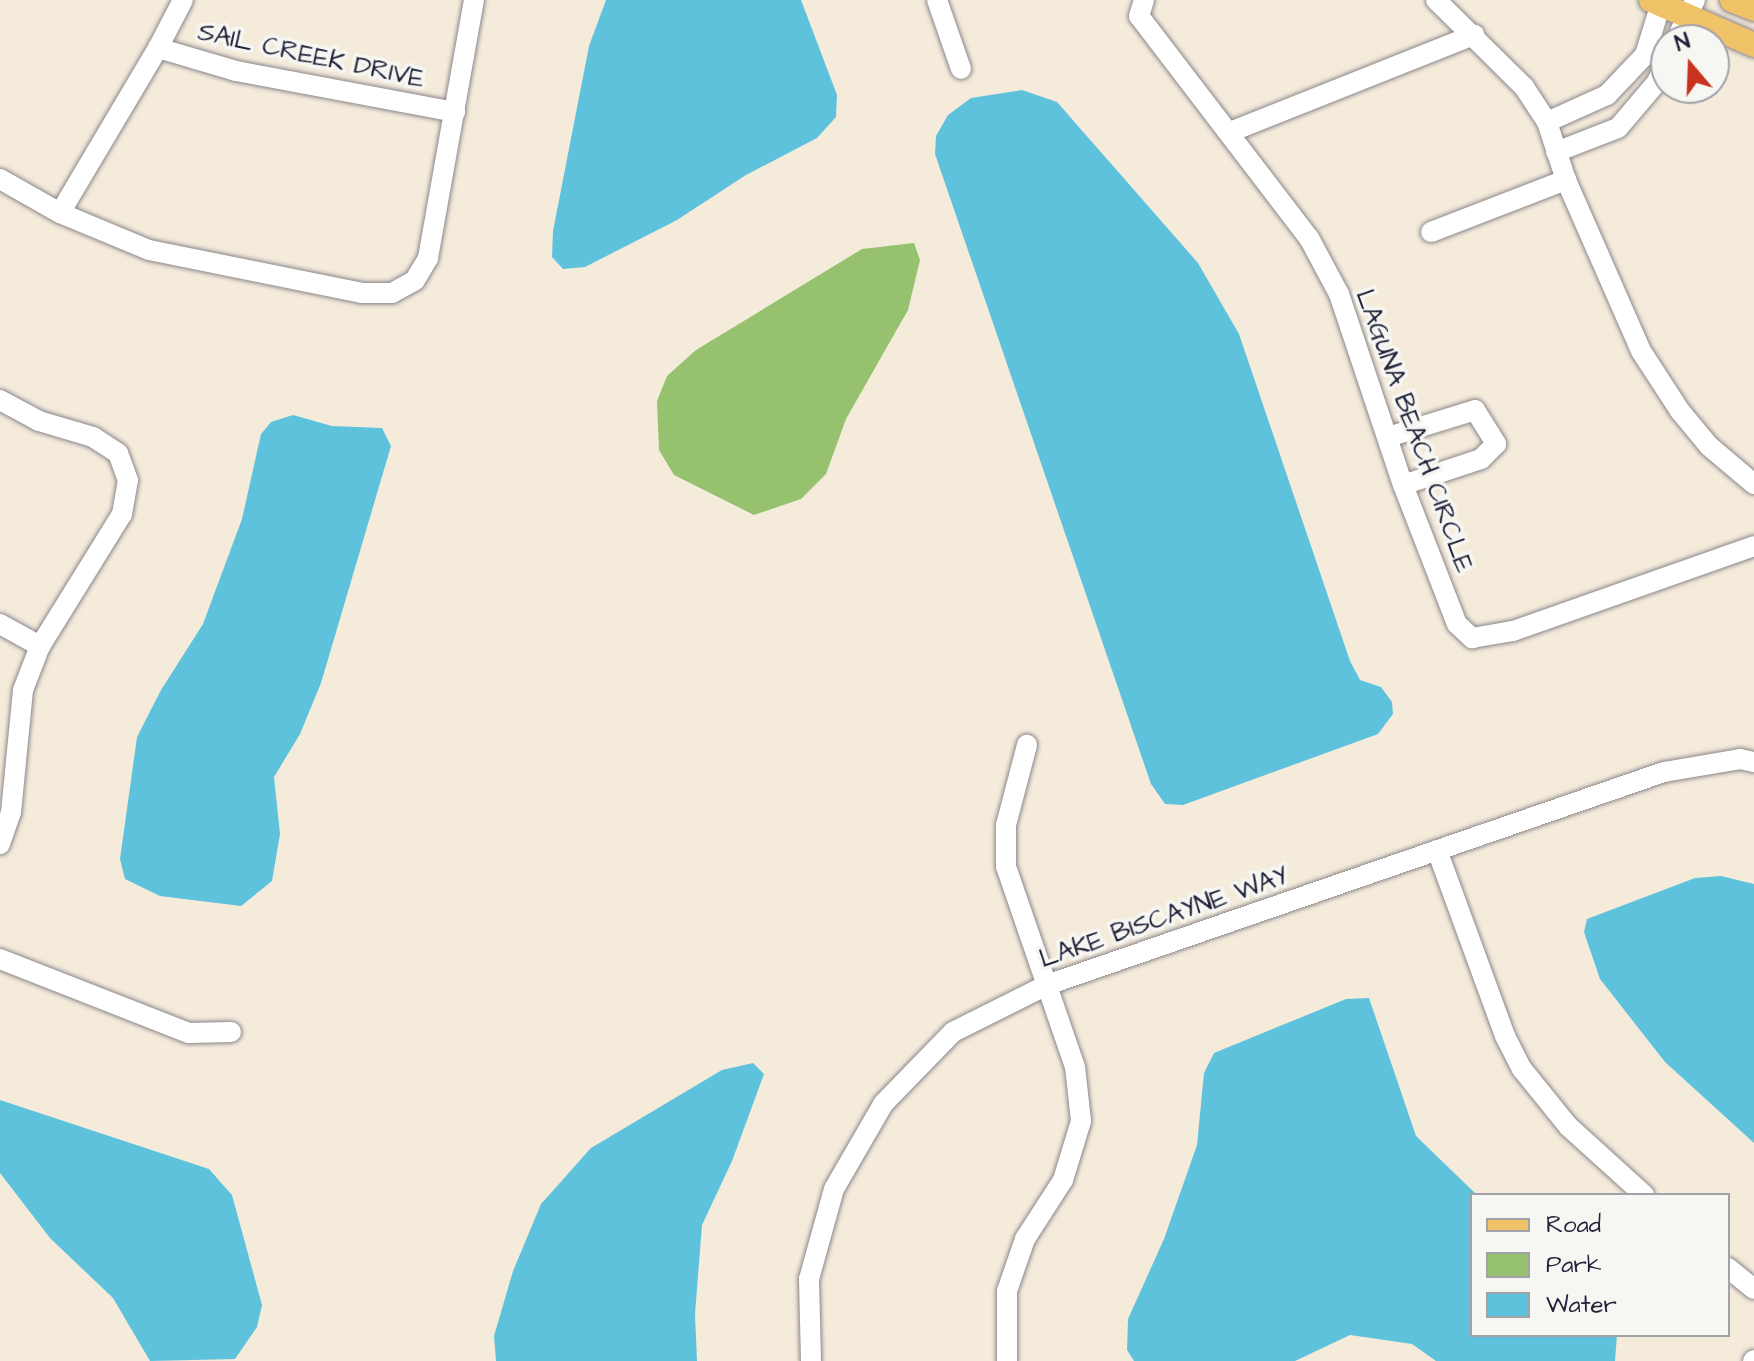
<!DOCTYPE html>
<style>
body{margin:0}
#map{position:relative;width:1754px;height:1361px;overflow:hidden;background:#f4ebdb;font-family:"Architects Daughter",sans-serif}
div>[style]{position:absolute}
.green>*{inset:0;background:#96c26f}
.water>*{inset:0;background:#5fc2dd}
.roads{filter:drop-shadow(0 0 2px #8b868b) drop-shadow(0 0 2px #8b868b)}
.minor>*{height:20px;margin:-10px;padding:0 10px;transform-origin:10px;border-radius:10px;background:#fff}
.major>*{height:24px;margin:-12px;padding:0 12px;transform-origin:12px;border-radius:12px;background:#f1c369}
span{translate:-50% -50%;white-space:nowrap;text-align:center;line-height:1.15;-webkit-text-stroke:7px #f6f6f2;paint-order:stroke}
.street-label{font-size:26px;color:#22223b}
.legend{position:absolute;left:1470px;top:1193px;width:260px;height:144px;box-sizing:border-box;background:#f6f6f2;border:2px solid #a1a1a9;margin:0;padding:10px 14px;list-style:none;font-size:24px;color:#22223b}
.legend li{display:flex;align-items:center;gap:16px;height:40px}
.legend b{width:40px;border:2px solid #a1a1a9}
.north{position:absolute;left:1650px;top:24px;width:80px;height:80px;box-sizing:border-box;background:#f6f6f2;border:2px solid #a1a1a9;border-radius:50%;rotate:341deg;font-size:22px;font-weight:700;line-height:32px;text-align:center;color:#22223b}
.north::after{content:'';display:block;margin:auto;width:28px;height:36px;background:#c8321e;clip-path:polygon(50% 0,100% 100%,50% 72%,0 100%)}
</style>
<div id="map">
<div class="green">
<i style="clip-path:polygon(914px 243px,920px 260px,908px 310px,846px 419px,826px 474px,801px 499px,754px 515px,674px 475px,659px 450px,657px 401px,667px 376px,696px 350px,862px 249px)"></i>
</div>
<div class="water">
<i style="clip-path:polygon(606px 0,801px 0,837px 95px,836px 117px,817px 138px,746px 175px,677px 220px,585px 267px,563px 269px,552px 257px,553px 231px,589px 46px)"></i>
<i style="clip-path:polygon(1022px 90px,1057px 102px,1198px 263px,1239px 334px,1350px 661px,1360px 680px,1381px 687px,1392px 702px,1393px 714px,1378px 734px,1183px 805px,1165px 804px,1151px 784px,935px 154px,936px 136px,948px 115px,971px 98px)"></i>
<i style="clip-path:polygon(293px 415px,332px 426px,382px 428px,391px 446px,321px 683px,300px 734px,274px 777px,280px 834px,272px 881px,241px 906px,160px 896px,125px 879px,120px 859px,137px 737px,161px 690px,203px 624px,242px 519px,261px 434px,271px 422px)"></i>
<i style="clip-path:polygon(1721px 876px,1754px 884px,1754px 1143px,1665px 1062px,1600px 979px,1584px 932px,1587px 919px,1695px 878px)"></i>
<i style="clip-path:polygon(1369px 998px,1416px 1136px,1477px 1195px,1472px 1195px,1472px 1335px,1617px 1335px,1615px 1361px,1436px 1361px,1412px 1344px,1350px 1335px,1295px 1361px,1134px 1361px,1127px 1350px,1128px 1319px,1164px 1239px,1197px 1145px,1204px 1073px,1214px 1053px,1346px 999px)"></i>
<i style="clip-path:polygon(753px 1063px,764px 1074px,732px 1161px,702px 1225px,695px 1314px,697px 1361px,496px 1361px,494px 1336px,513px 1271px,541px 1204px,591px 1148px,722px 1070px)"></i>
<i style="clip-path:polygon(0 1100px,209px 1169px,232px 1195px,262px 1305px,257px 1327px,235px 1359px,150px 1361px,113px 1298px,50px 1238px,0 1173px)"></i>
</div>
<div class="roads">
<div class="minor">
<i style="left:937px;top:0;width:73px;rotate:70.8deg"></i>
<i style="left:1144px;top:0;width:17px;rotate:107deg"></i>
<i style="left:1139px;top:16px;width:280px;rotate:52.6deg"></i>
<i style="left:1309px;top:238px;width:64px;rotate:61.8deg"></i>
<i style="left:1339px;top:294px;width:201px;rotate:71.5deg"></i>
<i style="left:1403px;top:485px;width:149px;rotate:68.8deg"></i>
<i style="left:1457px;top:624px;width:21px;rotate:43deg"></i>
<i style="left:1472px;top:638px;width:42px;rotate:-9.7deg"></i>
<i style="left:1513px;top:631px;width:256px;rotate:-19.4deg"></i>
<i style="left:1436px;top:0;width:124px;rotate:44.7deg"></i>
<i style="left:1524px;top:87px;width:42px;rotate:56.7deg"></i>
<i style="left:1547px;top:122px;width:61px;rotate:71.9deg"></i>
<i style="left:1566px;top:180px;width:187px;rotate:66.3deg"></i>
<i style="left:1641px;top:351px;width:72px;rotate:57deg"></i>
<i style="left:1680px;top:411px;width:45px;rotate:50.4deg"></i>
<i style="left:1709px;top:446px;width:59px;rotate:40.2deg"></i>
<i style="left:1676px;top:40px;width:44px;rotate:-64.6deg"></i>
<i style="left:158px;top:48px;width:81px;rotate:16.4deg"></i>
<i style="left:236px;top:71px;width:223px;rotate:10.6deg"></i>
<i style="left:1547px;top:122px;width:66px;rotate:-24.2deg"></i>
<i style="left:1607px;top:95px;width:55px;rotate:-46.5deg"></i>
<i style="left:1645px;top:55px;width:58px;rotate:-72.8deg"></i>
<i style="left:1230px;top:132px;width:263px;rotate:-21.7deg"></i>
<i style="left:1556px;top:152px;width:66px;rotate:-21.2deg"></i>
<i style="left:1618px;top:128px;width:60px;rotate:-49.7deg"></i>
<i style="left:1657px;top:82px;width:22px;rotate:-66deg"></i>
<i style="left:0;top:179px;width:69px;rotate:29.5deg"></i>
<i style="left:60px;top:213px;width:96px;rotate:22.6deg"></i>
<i style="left:149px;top:250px;width:217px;rotate:11.4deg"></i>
<i style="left:362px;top:293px;width:30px"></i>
<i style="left:392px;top:293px;width:26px;rotate:-29deg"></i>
<i style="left:415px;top:280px;width:26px;rotate:-59deg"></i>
<i style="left:428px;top:258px;width:262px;rotate:-79.9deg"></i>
<i style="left:60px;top:213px;width:192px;rotate:-59.3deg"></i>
<i style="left:158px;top:48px;width:54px;rotate:-62.5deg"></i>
<i style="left:1431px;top:232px;width:145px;rotate:-21.1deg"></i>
<i style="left:0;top:400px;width:44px;rotate:28.3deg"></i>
<i style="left:39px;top:421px;width:56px;rotate:16.5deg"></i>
<i style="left:93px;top:437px;width:30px;rotate:33deg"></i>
<i style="left:118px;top:453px;width:29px;rotate:70deg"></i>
<i style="left:128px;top:480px;width:35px;rotate:100deg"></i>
<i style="left:122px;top:514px;width:155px;rotate:121.8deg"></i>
<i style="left:40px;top:646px;width:47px;rotate:111.1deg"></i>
<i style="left:23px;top:690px;width:123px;rotate:95.6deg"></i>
<i style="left:11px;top:812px;width:34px;rotate:109deg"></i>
<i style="left:1388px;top:437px;width:91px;rotate:-17.2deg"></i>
<i style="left:1475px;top:410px;width:40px;rotate:58deg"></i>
<i style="left:1496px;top:444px;width:21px;rotate:135deg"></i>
<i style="left:1481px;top:459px;width:82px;rotate:161.6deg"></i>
<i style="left:0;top:624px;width:46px;rotate:28.8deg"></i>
<i style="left:1437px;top:850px;width:198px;rotate:69.9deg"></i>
<i style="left:1505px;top:1036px;width:37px;rotate:63deg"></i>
<i style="left:1522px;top:1069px;width:73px;rotate:51.1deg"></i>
<i style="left:1568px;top:1126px;width:103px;rotate:42.2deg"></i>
<i style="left:0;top:959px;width:203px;rotate:21.4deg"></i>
<i style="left:189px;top:1033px;width:42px;rotate:-1.4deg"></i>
<i style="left:1728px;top:1268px;width:33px;rotate:39deg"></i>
<i style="left:811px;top:1361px;width:82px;rotate:-91.4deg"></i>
<i style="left:809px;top:1279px;width:93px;rotate:-74.5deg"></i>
<i style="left:834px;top:1189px;width:98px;rotate:-60deg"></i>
<i style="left:883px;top:1104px;width:100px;rotate:-45.8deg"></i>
<i style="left:953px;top:1032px;width:105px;rotate:-26.6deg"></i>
<i style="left:1047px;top:985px;width:653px;rotate:-19.05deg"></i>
<i style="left:1664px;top:772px;width:77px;rotate:-9.7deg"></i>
<i style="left:1740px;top:759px;width:14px;rotate:12deg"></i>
<i style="left:1007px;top:1361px;width:70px;rotate:-90deg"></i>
<i style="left:1007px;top:1291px;width:55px;rotate:-70.9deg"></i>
<i style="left:1025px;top:1239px;width:70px;rotate:-57.2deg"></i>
<i style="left:1063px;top:1180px;width:62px;rotate:-73deg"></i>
<i style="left:1081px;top:1121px;width:54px;rotate:-96.3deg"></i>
<i style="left:1075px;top:1067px;width:212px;rotate:-109deg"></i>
<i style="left:1006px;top:867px;width:42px;rotate:-90deg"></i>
<i style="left:1006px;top:825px;width:83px;rotate:-75.3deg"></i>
<i style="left:1753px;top:1361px;width:1px;rotate:-45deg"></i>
</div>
<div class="major">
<i style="left:1651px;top:0;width:112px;rotate:23.6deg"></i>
<i style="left:1732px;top:0;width:24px;rotate:22deg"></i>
</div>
</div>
<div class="street-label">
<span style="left:311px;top:56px;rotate:12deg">SAIL CREEK DRIVE</span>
<span style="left:1414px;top:431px;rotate:70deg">LAGUNA BEACH CIRCLE</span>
<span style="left:1164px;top:918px;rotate:-19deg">LAKE BISCAYNE WAY</span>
</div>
<ul class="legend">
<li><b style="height:10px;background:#f1c369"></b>Road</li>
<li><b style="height:22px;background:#96c26f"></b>Park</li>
<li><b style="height:22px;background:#5fc2dd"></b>Water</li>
</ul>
<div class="north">N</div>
</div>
